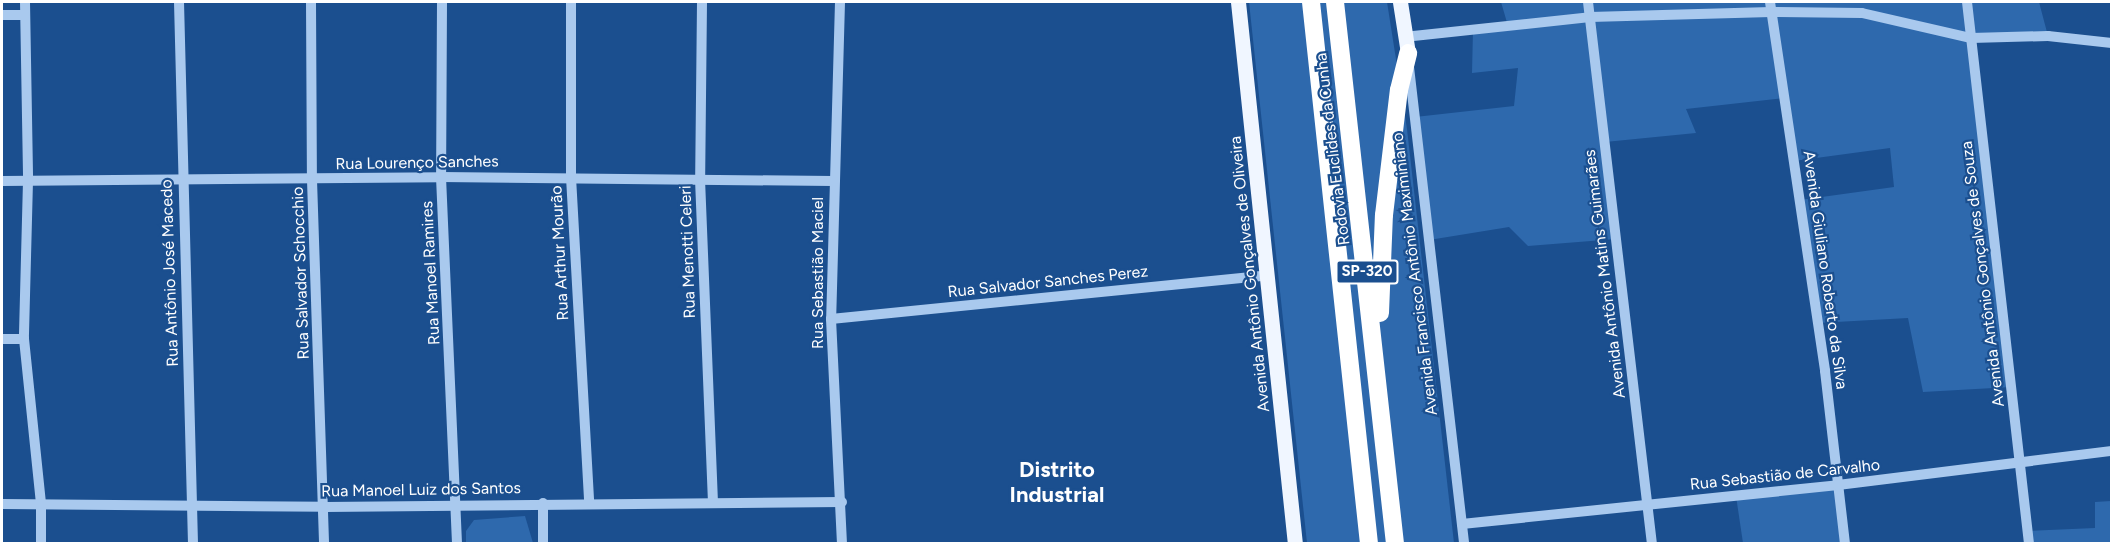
<!DOCTYPE html>
<meta charset="utf-8">
<style>
body{margin:0}
#map{position:relative;width:2113px;height:545px;overflow:hidden;background:#1b4f8f;font-family:Figtree,sans-serif}
div>[style]{position:absolute}
.green>*{inset:0;background:#2e69ad}
.minor>*{height:10px;margin:-5px;padding:0 5px;transform-origin:5px;border-radius:5px;background:#a9c9ee}
.major>*{height:15px;margin:-7.5px;padding:0 7.5px;transform-origin:7.5px;border-radius:7.5px;background:#f0f6ff}
.highway>*{height:18px;margin:-9px;padding:0 9px;transform-origin:9px;border-radius:9px;background:#fff}
span{translate:-50% -50%;white-space:nowrap;text-align:center;line-height:1.15;-webkit-text-stroke:4.5px #1b4f8f;paint-order:stroke}
.shield-label span{padding:2px 4px;background:#1b4f8f;border:2px solid;border-radius:4px;-webkit-text-stroke-width:0}
.shield-label{font-size:15px;color:#fff;font-weight:700}
.street-label{font-size:16px;color:#fff}
.district-label{font-size:22px;color:#fff;font-weight:700}
.frame{position:absolute;inset:0;border:3px solid #fff;pointer-events:none}
</style>
<div id="map">
<div class="green">
<i style="clip-path:polygon(1249px 2px,1387px 2px,1407px 129px,1454px 543px,1307px 543px)"></i>
<i style="clip-path:polygon(1501px 2px,2039px 2px,2048px 36px,1972px 38px,2011px 387px,1923px 392px,1908px 318px,1818px 323px,1800px 200px,1894px 187px,1890px 148px,1794px 161px,1784px 98px,1686px 109px,1696px 133px,1605px 142px,1616px 239px,1528px 246px,1509px 227px,1429px 240px,1415px 117px,1514px 106px,1518px 68px,1472px 73px,1473px 30px,1508px 26px)"></i>
<i style="clip-path:polygon(1838px 485px,1845px 543px,1743px 543px,1736px 496px)"></i>
<i style="clip-path:polygon(2111px 501px,2111px 543px,2029px 543px,2028px 531px,2095px 528px,2095px 502px)"></i>
<i style="clip-path:polygon(525px 516px,533px 543px,466px 543px,466px 531px,474px 520px)"></i>
</div>
<div class="minor">
<i style="left:25px;top:2px;width:179px;rotate:89deg"></i>
<i style="left:28px;top:181px;width:158px;rotate:91.5deg"></i>
<i style="left:24px;top:339px;width:166px;rotate:84.1deg"></i>
<i style="left:41px;top:504px;width:40px;rotate:90deg"></i>
<i style="left:179px;top:2px;width:542px;rotate:88.52deg"></i>
<i style="left:311px;top:2px;width:178px;rotate:89.7deg"></i>
<i style="left:312px;top:180px;width:364px;rotate:88.1deg"></i>
<i style="left:442px;top:2px;width:175px;rotate:90.3deg"></i>
<i style="left:441px;top:177px;width:367px;rotate:87.5deg"></i>
<i style="left:571px;top:2px;width:175px;rotate:90deg"></i>
<i style="left:571px;top:177px;width:326px;rotate:86.8deg"></i>
<i style="left:702px;top:2px;width:177px;rotate:90.6deg"></i>
<i style="left:700px;top:179px;width:322px;rotate:87.7deg"></i>
<i style="left:840px;top:2px;width:317px;rotate:91.6deg"></i>
<i style="left:831px;top:319px;width:225px;rotate:87.2deg"></i>
<i style="left:1588px;top:2px;width:546px;rotate:83.27deg"></i>
<i style="left:1770px;top:2px;width:373px;rotate:81.5deg"></i>
<i style="left:1825px;top:371px;width:174px;rotate:83.4deg"></i>
<i style="left:1967px;top:2px;width:546px;rotate:83.47deg"></i>
<i style="left:2px;top:15px;width:23px"></i>
<i style="left:1404px;top:37px;width:187px;rotate:-6.1deg"></i>
<i style="left:1590px;top:17px;width:181px;rotate:-1.6deg"></i>
<i style="left:1771px;top:12px;width:91px;rotate:0.6deg"></i>
<i style="left:1862px;top:13px;width:112px;rotate:12.9deg"></i>
<i style="left:1971px;top:38px;width:77px;rotate:-1.5deg"></i>
<i style="left:2048px;top:36px;width:64px;rotate:6.2deg"></i>
<i style="left:1409px;top:67px;width:480px;rotate:83.4deg"></i>
<i style="left:2px;top:181px;width:439px;rotate:-0.5deg"></i>
<i style="left:441px;top:177px;width:392px;rotate:0.6deg"></i>
<i style="left:831px;top:319px;width:440px;rotate:-5.7deg"></i>
<i style="left:2px;top:339px;width:22px"></i>
<i style="left:2px;top:504px;width:323px;rotate:0.5deg"></i>
<i style="left:325px;top:507px;width:517px;rotate:-0.55deg"></i>
<i style="left:1462px;top:524px;width:378px;rotate:-5.9deg"></i>
<i style="left:1838px;top:485px;width:276px;rotate:-7.1deg"></i>
<i style="left:543px;top:544px;width:41px;rotate:-90deg"></i>
</div>
<div class="major">
<i style="left:1238px;top:2px;width:545px;rotate:84deg"></i>
<i style="left:1400px;top:2px;width:52px;rotate:81.1deg"></i>
</div>
<div class="highway">
<i style="left:1311px;top:2px;width:545px;rotate:83.89deg"></i>
<i style="left:1335px;top:2px;width:545px;rotate:83.68deg"></i>
<i style="left:1380px;top:313px;width:98px;rotate:-87.7deg"></i>
<i style="left:1384px;top:215px;width:126px;rotate:-83.2deg"></i>
<i style="left:1399px;top:90px;width:38px;rotate:-76deg"></i>
</div>
<div class="shield-label">
<span style="left:1367px;top:272px">SP-320</span>
</div>
<div class="street-label">
<span style="left:1333px;top:149px;rotate:-97deg">Rodovia Euclides da Cunha</span>
<span style="left:417px;top:163px;rotate:-1deg">Rua Lourenço Sanches</span>
<span style="left:688px;top:252px;rotate:-92deg">Rua Menotti Celeri</span>
<span style="left:560px;top:253px;rotate:-93deg">Rua Arthur Mourão</span>
<span style="left:1825px;top:270px;rotate:82deg">Avenida Giuliano Roberto da Silva</span>
<span style="left:170px;top:273px;rotate:-92deg">Rua Antônio José Macedo</span>
<span style="left:301px;top:273px;rotate:-92deg">Rua Salvador Schocchio</span>
<span style="left:431px;top:273px;rotate:-93deg">Rua Manoel Ramires</span>
<span style="left:818px;top:273px;rotate:-90deg">Rua Sebastião Maciel</span>
<span style="left:1250px;top:274px;rotate:-96deg">Avenida Antônio Gonçalves de Oliveira</span>
<span style="left:1415px;top:274px;rotate:-97deg">Avenida Francisco Antônio Maximiniano</span>
<span style="left:1605px;top:274px;rotate:-97deg">Avenida Antônio Matins Guimarães</span>
<span style="left:1983px;top:274px;rotate:-97deg">Avenida Antônio Gonçalves de Souza</span>
<span style="left:1048px;top:282px;rotate:-6deg">Rua Salvador Sanches Perez</span>
<span style="left:1785px;top:475px;rotate:-6deg">Rua Sebastião de Carvalho</span>
<span style="left:421px;top:490px;rotate:-1deg">Rua Manoel Luiz dos Santos</span>
</div>
<div class="district-label">
<span style="left:1057px;top:482px">Distrito<br>Industrial</span>
</div>
<div class="frame"></div>
</div>
